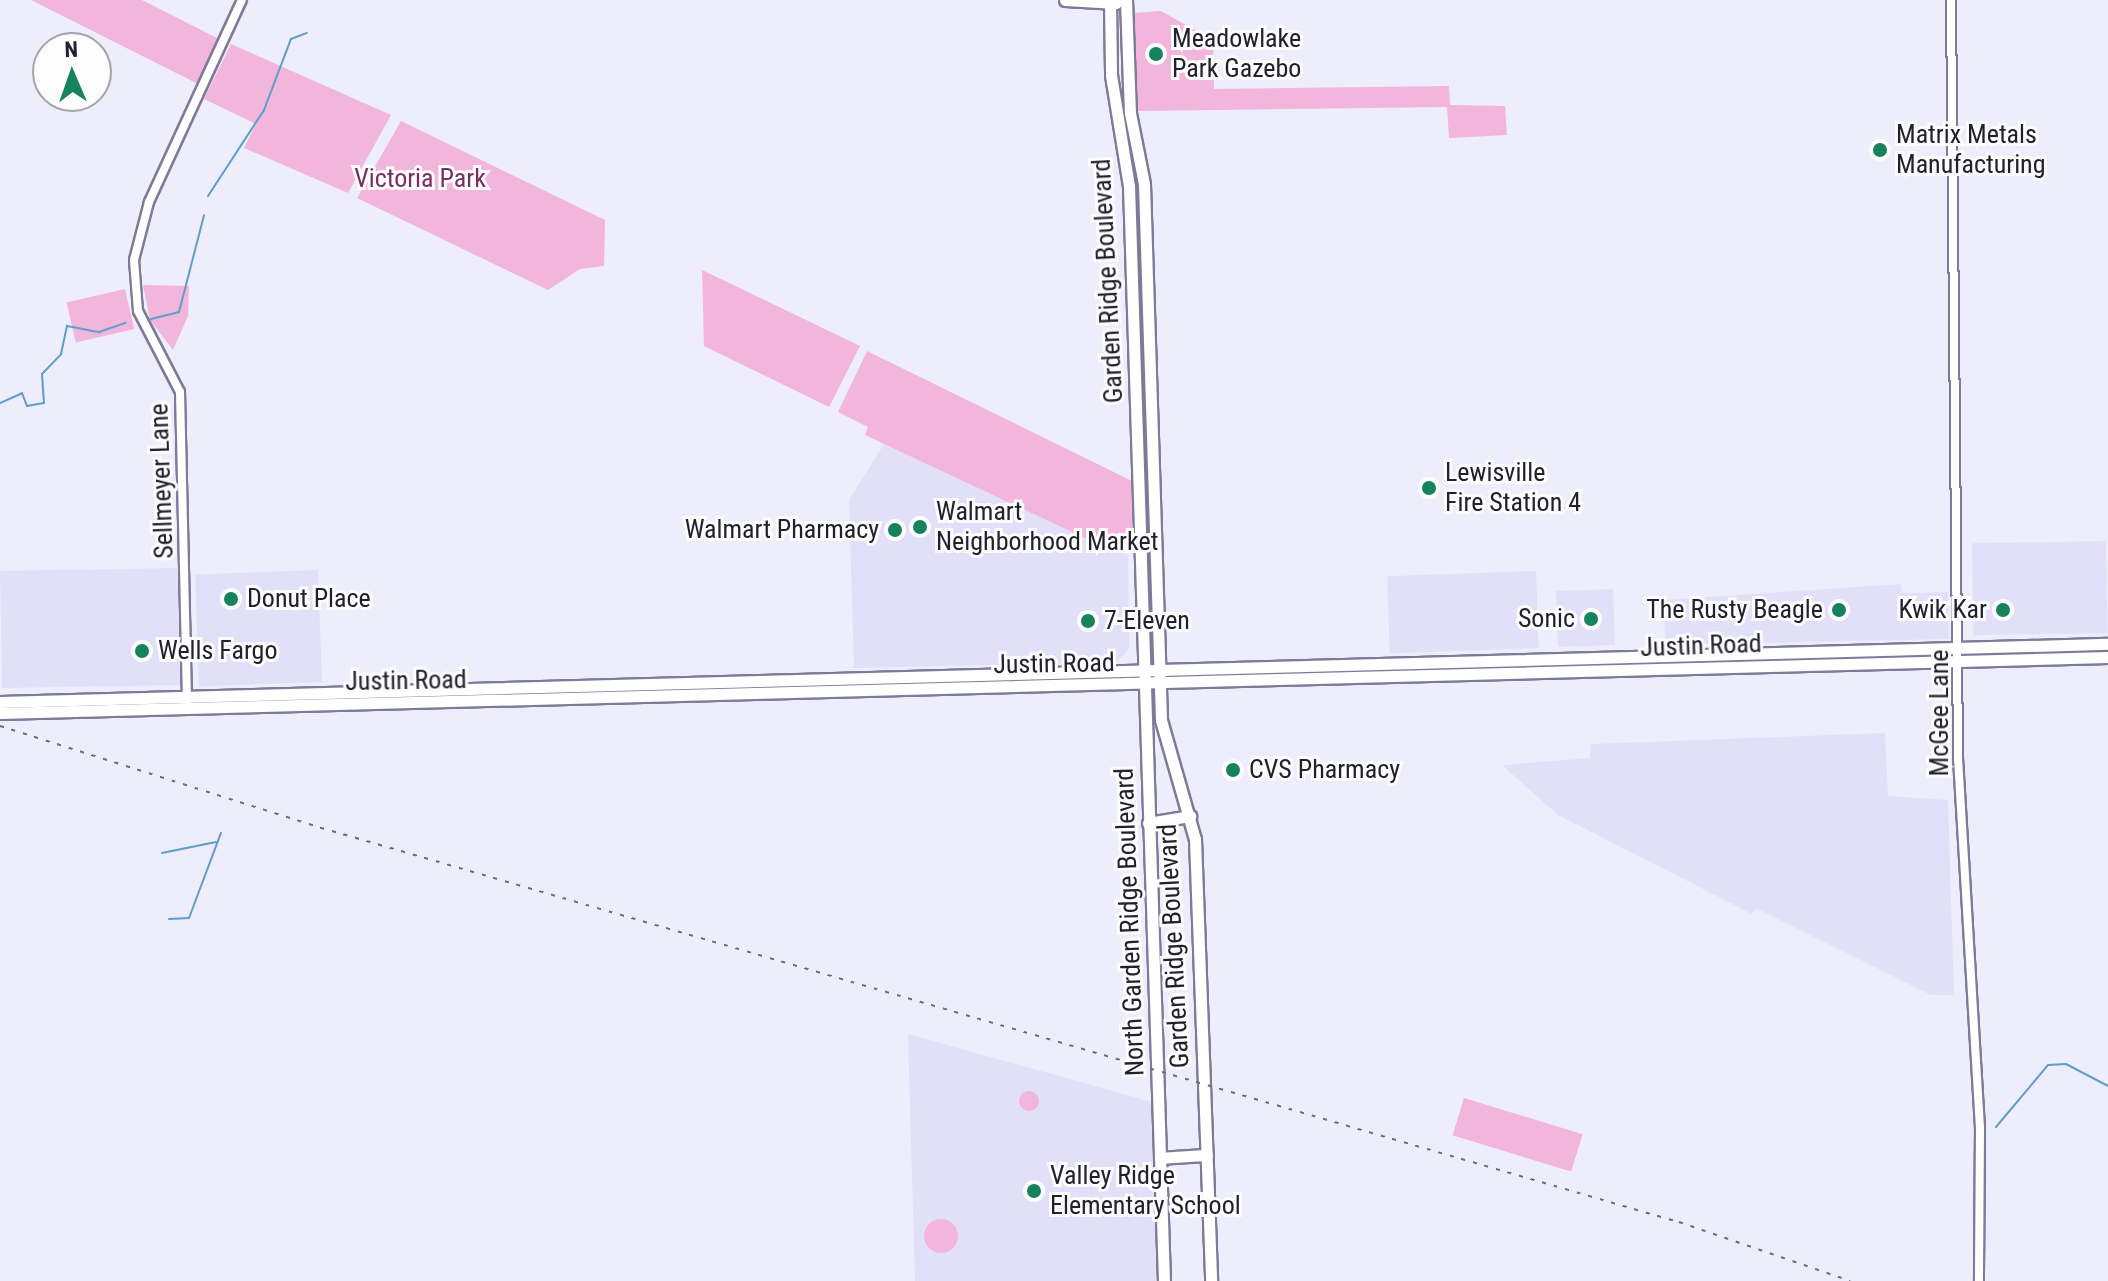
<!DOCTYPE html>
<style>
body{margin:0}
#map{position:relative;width:2108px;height:1281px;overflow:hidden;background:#eeedfb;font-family:"Roboto Condensed",sans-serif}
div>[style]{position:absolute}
.built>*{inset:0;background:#e2e0f9;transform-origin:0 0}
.green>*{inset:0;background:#f2b5dc;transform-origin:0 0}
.round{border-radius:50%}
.stream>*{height:2px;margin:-1px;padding:0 1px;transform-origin:1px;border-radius:1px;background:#5e9eca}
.roads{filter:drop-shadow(2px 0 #7e7b99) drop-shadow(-2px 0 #7e7b99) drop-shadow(0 2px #7e7b99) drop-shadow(0 -2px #7e7b99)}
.minor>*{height:8px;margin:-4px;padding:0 4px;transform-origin:4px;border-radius:4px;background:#fff}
.major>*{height:11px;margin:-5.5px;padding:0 5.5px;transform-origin:5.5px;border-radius:5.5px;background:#fff}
.rail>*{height:2px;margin-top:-1px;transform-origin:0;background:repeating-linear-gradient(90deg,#6a6975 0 4px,transparent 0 12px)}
.dots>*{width:22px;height:22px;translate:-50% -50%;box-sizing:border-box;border:4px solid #fcfcfc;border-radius:50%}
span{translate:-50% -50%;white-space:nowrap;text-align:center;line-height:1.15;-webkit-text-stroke:6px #fcfcfc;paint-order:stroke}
.poi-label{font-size:26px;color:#21202c}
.left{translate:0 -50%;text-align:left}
.right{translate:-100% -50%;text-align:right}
.park-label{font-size:26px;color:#782e62}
.street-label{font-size:26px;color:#21202c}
.north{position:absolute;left:32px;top:32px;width:80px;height:80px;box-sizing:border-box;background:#fcfcfc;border:2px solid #a4a4a9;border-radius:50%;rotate:358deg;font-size:22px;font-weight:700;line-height:32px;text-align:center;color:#21202c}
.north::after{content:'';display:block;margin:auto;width:28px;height:36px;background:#16825e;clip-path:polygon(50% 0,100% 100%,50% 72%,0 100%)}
</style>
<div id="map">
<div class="built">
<i style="clip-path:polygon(884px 444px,1128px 555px,1129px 649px,1117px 662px,854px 668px,849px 500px)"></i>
<i style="left:2106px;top:541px;width:92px;height:134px;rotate:89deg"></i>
<i style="left:178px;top:568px;width:117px;height:178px;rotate:89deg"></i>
<i style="left:318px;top:570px;width:112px;height:123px;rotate:88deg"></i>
<i style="left:1536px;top:571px;width:77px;height:149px;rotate:88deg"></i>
<i style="clip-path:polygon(1901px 584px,1902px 593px,1948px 592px,1949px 639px,1665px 645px,1664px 600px)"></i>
<i style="left:1613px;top:589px;width:56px;height:57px;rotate:88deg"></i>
<i style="clip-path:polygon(1885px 733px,1888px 796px,1948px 800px,1954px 995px,1931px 995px,1756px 908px,1752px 914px,1558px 815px,1502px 765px,1590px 758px,1591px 744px)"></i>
<i style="clip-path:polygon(908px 1034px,1152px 1102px,1160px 1281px,915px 1281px)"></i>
</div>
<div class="green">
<i style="clip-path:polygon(31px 0,142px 0,219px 39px,198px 84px)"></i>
<i style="clip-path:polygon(1161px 11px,1213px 40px,1214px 89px,1449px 86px,1450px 105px,1505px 106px,1507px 135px,1449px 138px,1447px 107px,1138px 111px,1134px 13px)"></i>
<i style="clip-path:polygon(231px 44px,391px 115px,348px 193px,244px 148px,256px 124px,204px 99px)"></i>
<i style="clip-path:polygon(401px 121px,605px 220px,604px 266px,580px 269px,548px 290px,357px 198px)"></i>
<i style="clip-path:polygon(702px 270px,860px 346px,829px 407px,704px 346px)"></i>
<i style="clip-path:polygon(143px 285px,189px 286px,188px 316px,173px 350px,150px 320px)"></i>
<i style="left:125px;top:289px;width:41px;height:60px;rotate:77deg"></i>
<i style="clip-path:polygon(867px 351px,1132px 481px,1132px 551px,1117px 553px,865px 435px,868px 427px,838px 412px)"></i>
<i class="round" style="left:1019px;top:1091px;width:20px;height:20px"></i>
<i style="left:1464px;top:1098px;width:124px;height:39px;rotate:17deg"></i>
<i class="round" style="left:924px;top:1219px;width:34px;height:34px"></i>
</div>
<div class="stream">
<i style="left:208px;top:196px;width:103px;rotate:-56.9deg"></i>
<i style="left:264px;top:110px;width:76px;rotate:-69.2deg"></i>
<i style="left:291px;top:39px;width:17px;rotate:-21deg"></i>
<i style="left:151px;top:319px;width:29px;rotate:-14deg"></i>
<i style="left:179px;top:312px;width:100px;rotate:-75.5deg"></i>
<i style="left:0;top:403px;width:24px;rotate:-24deg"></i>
<i style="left:22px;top:393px;width:14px;rotate:69deg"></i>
<i style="left:27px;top:406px;width:17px;rotate:-10deg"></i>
<i style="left:44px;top:403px;width:29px;rotate:-94deg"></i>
<i style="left:42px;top:374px;width:28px;rotate:-46deg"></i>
<i style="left:61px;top:354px;width:29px;rotate:-78deg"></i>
<i style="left:67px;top:326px;width:33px;rotate:11deg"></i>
<i style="left:99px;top:332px;width:28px;rotate:-19deg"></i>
<i style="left:162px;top:853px;width:55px;rotate:-11.5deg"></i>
<i style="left:169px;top:919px;width:20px;rotate:-3deg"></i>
<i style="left:189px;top:918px;width:91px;rotate:-69.4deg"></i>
<i style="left:1996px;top:1127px;width:81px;rotate:-50deg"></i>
<i style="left:2048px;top:1065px;width:18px;rotate:-3deg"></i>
<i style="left:2066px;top:1064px;width:47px;rotate:27.6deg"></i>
</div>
<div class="roads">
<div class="minor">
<i style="left:1951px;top:0;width:758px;rotate:89.47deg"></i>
<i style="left:1958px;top:758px;width:371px;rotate:86.6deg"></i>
<i style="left:1980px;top:1128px;width:153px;rotate:90.4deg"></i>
<i style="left:187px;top:700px;width:308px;rotate:-91.3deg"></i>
<i style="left:180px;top:392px;width:91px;rotate:-117.4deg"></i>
<i style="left:138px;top:311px;width:51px;rotate:-94.5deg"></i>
<i style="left:134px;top:260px;width:60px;rotate:-75.5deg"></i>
<i style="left:149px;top:202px;width:222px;rotate:-65.3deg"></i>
</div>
<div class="major">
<i style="left:1065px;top:0;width:51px;rotate:3.4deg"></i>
<i style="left:1110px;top:0;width:75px;rotate:89.2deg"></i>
<i style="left:1111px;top:75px;width:112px;rotate:80.8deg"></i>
<i style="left:1129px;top:186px;width:1096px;rotate:88.17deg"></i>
<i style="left:1126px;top:0;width:113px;rotate:88deg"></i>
<i style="left:1130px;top:113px;width:72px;rotate:78.8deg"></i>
<i style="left:1144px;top:184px;width:536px;rotate:88.18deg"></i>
<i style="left:1161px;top:720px;width:124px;rotate:74.1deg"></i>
<i style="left:1195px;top:839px;width:442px;rotate:87.9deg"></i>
<i style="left:0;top:702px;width:2109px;rotate:-1.58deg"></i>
<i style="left:0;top:713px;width:2109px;rotate:-1.52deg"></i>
<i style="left:1148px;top:823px;width:43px;rotate:-9.5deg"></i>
<i style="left:1160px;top:1158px;width:47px;rotate:-3.7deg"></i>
</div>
</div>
<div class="rail">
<i style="left:0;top:726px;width:348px;rotate:17.6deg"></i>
<i style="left:332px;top:831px;width:1403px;rotate:16.19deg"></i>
<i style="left:1679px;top:1222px;width:181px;rotate:19deg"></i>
</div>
<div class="dots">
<i style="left:1156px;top:54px;background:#16825e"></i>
<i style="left:1880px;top:150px;background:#16825e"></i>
<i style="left:1429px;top:488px;background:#16825e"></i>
<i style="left:920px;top:527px;background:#16825e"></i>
<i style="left:895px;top:530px;background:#16825e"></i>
<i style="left:231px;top:599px;background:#16825e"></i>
<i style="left:1839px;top:610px;background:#16825e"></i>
<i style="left:2003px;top:610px;background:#16825e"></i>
<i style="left:1591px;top:619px;background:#16825e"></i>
<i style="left:1088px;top:621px;background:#16825e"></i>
<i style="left:142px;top:651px;background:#16825e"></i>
<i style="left:1233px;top:770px;background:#16825e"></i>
<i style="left:1034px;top:1191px;background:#16825e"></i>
</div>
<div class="poi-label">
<span class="left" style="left:1172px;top:54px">Meadowlake<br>Park Gazebo</span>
<span class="left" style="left:1896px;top:150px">Matrix Metals<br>Manufacturing</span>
<span class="left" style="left:1445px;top:488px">Lewisville<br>Fire Station 4</span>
<span class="left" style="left:936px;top:527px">Walmart<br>Neighborhood Market</span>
<span class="right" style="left:879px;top:530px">Walmart Pharmacy</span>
<span class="left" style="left:247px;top:599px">Donut Place</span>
<span class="right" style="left:1823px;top:610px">The Rusty Beagle</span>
<span class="right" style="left:1987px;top:610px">Kwik Kar</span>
<span class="right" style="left:1575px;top:619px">Sonic</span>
<span class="left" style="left:1104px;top:621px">7-Eleven</span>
<span class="left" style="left:158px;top:651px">Wells Fargo</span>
<span class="left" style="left:1249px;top:770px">CVS Pharmacy</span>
<span class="left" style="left:1050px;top:1191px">Valley Ridge<br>Elementary School</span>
</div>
<div class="park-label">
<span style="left:420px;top:179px">Victoria Park</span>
</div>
<div class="street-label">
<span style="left:1108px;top:281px;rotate:-93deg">Garden Ridge Boulevard</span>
<span style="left:162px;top:481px;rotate:-92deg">Sellmeyer Lane</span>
<span style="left:1701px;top:646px;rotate:-2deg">Justin Road</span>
<span style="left:1054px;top:664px;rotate:-1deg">Justin Road</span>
<span style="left:406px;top:681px;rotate:-1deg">Justin Road</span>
<span style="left:1940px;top:713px;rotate:-90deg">McGee Lane</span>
<span style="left:1130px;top:922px;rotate:-92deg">North Garden Ridge Boulevard</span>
<span style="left:1174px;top:946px;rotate:-93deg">Garden Ridge Boulevard</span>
</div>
<div class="north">N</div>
</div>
